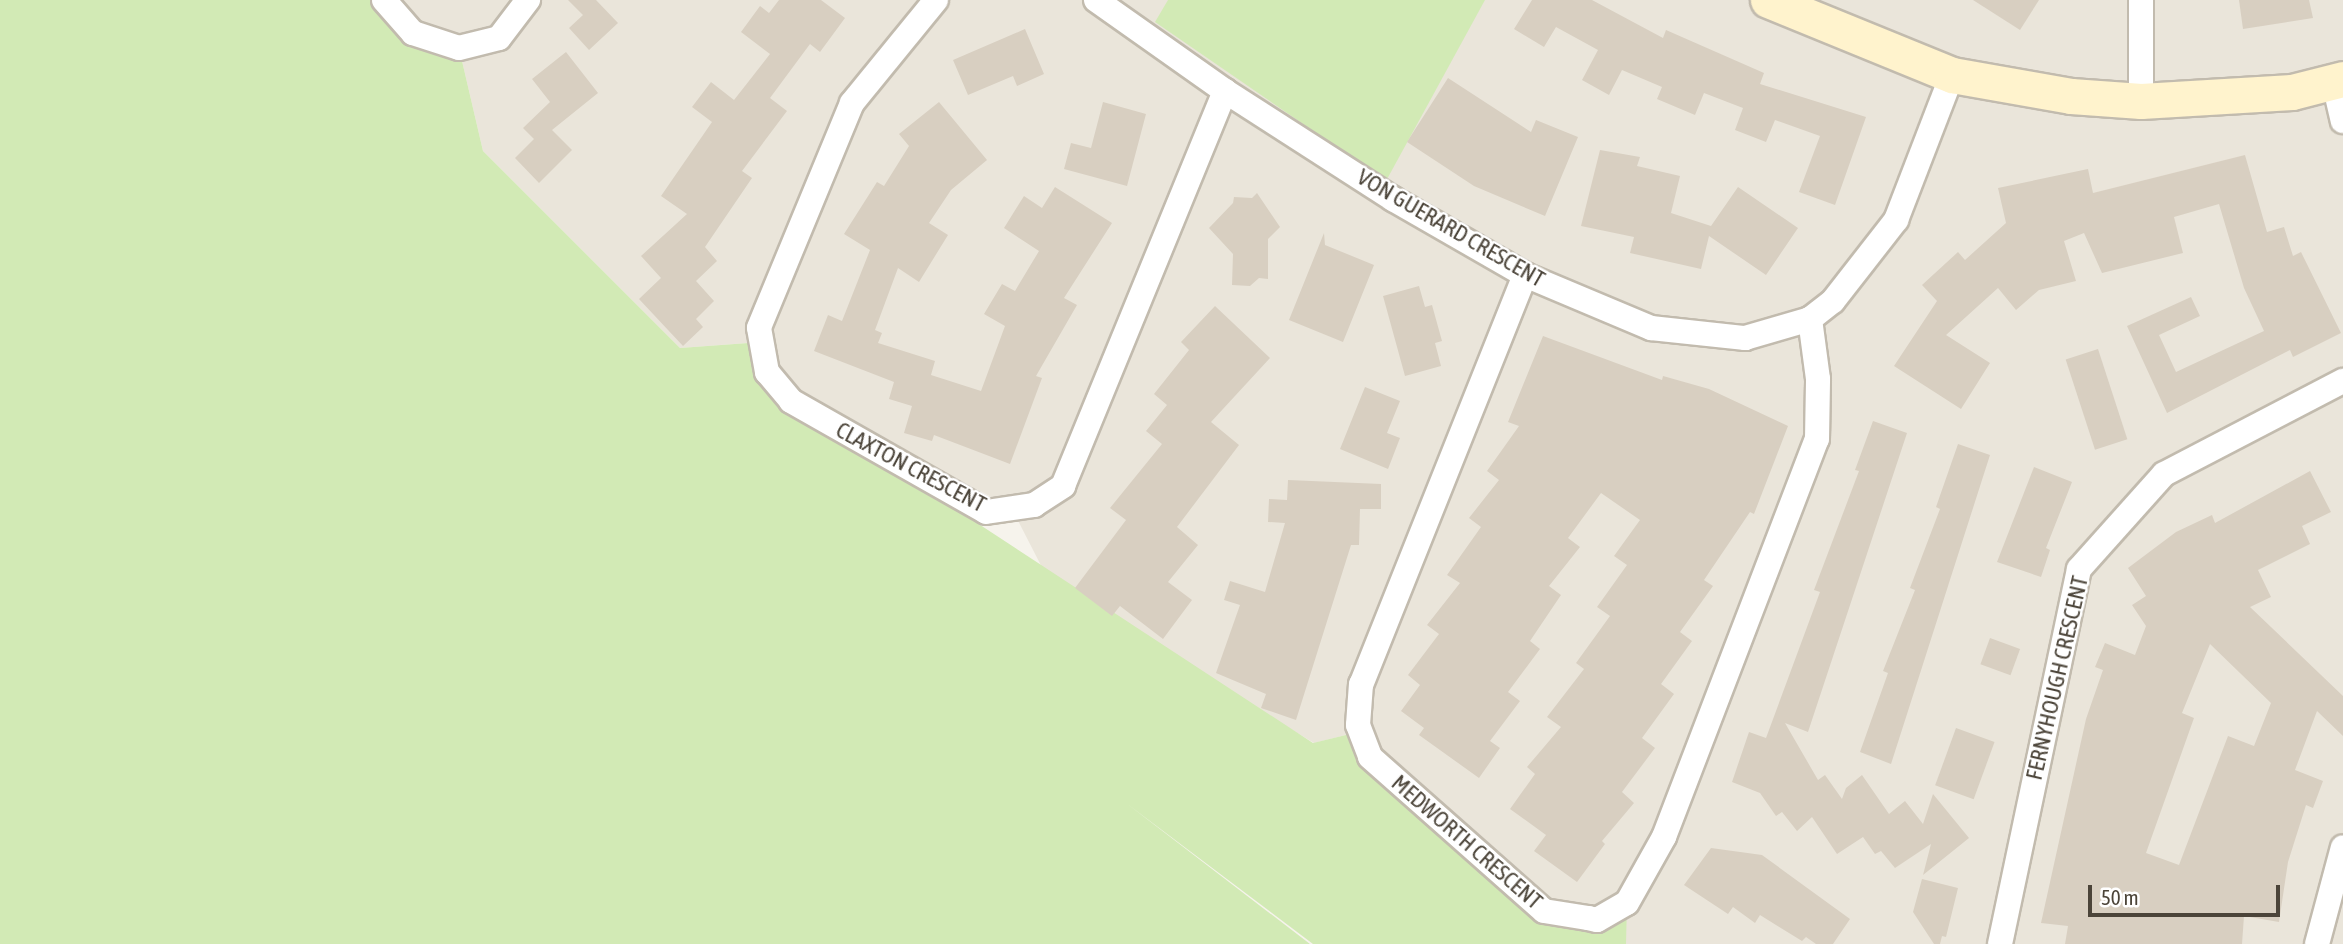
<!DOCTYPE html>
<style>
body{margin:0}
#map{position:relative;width:2343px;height:944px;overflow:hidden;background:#f6f3ec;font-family:"Asap Condensed",sans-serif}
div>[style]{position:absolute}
.residential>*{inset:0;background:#eae5da}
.green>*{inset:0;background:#d2eab5}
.building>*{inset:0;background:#d8cfc1;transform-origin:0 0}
.roads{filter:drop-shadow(2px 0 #c2bbae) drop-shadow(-2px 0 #c2bbae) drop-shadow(0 2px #c2bbae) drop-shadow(0 -2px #c2bbae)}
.street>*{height:24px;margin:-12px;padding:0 12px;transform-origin:12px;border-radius:12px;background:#fff}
.secondary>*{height:35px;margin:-17.5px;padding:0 17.5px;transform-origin:17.5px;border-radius:17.5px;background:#fff3cd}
span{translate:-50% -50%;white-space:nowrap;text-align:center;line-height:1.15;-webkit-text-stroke:5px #fff;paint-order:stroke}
.street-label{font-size:23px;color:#4b4439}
.scale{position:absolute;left:2088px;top:885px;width:192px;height:32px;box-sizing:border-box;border:4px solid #4b4439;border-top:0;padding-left:9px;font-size:21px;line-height:24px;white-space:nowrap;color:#4b4439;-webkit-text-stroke:5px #fff;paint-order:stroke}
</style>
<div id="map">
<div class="residential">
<i style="clip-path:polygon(384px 0,2343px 0,2343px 944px,1626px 944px,1626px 903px,1588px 918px,1544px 911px,1350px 734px,1314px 743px,1051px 585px,1012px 509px,986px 512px,791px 401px,761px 342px,680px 348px,483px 151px,459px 48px)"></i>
</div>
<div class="green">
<i style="clip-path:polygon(0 0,384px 0,459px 48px,483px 151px,680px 348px,762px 342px,791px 401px,1313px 743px,1350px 734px,1544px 911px,1588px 918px,1627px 903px,1626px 944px,1313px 944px,1126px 803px,1310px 944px,0 944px)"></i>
<i style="clip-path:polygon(1168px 0,1485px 0,1386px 181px,1155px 22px)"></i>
</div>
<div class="building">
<i style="clip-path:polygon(568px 0,596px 0,618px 23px,589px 50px,569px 28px,583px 15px)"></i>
<i style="clip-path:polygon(779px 0,821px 0,845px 18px,820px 52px,810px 44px,770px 98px,787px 111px,742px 171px,752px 178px,705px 247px,717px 261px,696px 281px,714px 301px,696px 319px,703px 327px,683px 346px,639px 299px,661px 278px,641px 256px,687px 214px,661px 196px,712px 122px,692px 107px,711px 82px,734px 100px,770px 54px,741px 32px,760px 6px,769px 13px)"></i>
<i style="clip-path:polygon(1532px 0,1592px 0,1663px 38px,1666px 30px,1764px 73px,1760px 84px,1866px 117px,1835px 205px,1799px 192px,1820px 136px,1775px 120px,1766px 142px,1735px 130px,1743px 108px,1704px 93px,1695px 115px,1657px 99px,1662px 87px,1622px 70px,1609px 95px,1582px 80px,1598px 50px,1556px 27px,1544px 47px,1514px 29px)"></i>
<i style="clip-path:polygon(1973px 0,2039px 0,2020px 30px)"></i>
<i style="clip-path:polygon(2239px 0,2309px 0,2313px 18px,2243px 29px)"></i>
<i style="clip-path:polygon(1025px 29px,1044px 74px,1017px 86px,1013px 76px,968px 95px,953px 60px)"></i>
<i style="clip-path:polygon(566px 52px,598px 93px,552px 130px,572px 150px,539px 183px,515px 158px,534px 139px,523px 128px,550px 102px,532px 79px)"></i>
<i style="clip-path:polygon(1448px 78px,1531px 132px,1536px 120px,1578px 137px,1545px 216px,1474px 186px,1407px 142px)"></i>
<i style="clip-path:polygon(939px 102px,987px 160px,951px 190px,929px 223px,948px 235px,919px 282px,898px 268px,875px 330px,882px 333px,878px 343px,935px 361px,931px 375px,981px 391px,1005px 326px,984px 314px,1002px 284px,1015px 291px,1039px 251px,1004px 228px,1024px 196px,1042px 208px,1055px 187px,1112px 223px,1064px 298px,1077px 305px,1036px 376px,1042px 378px,1010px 464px,934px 435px,932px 441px,904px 433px,912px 406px,889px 399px,894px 382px,814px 351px,828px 315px,842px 321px,870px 250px,844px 234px,877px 182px,884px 186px,909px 146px,899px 134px)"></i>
<i style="clip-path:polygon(1103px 102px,1146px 114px,1127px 186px,1064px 169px,1071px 143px,1091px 148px)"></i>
<i style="clip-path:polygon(1600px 150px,1640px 157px,1637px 166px,1680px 176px,1671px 213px,1711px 226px,1738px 187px,1798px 228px,1766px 275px,1709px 236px,1701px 269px,1630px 253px,1634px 237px,1581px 226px)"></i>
<i style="clip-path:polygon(2245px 155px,2267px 232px,2284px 227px,2293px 256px,2301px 252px,2341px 333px,2293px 357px,2290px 350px,2167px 413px,2127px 326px,2191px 297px,2200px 316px,2159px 335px,2176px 372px,2264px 331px,2244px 288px,2219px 204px,2174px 217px,2183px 253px,2102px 273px,2084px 233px,2064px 241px,2076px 281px,2039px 290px,2016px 310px,1998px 288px,1946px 335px,1990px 363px,1961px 409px,1894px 366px,1937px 301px,1922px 285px,1958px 252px,1965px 260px,2006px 223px,1998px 188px,2088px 169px,2093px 193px)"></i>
<i style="clip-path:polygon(1257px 193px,1280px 227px,1268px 239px,1268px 279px,1259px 278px,1250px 286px,1232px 285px,1233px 254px,1209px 228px,1233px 203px,1234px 197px,1252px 198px)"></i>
<i style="clip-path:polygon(1324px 233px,1325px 245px,1374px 265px,1343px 342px,1289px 320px)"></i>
<i style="clip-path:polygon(1419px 286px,1425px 307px,1432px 305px,1442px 341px,1435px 343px,1441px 366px,1405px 376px,1383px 296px)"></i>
<i style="clip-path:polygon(1215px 306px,1270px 358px,1211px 422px,1239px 445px,1177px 527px,1198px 545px,1168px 582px,1192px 600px,1163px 639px,1120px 606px,1112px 616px,1075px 588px,1126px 520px,1110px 508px,1162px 444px,1146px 431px,1167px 405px,1154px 394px,1189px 350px,1181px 342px)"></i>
<i style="clip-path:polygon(1543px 336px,1662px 380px,1663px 376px,1709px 389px,1788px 426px,1754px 514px,1750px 512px,1704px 580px,1713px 586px,1680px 632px,1692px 641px,1661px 684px,1674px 694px,1642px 738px,1655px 748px,1622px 792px,1634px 803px,1602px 841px,1605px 844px,1577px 882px,1534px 851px,1546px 835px,1510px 809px,1535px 774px,1527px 767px,1561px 727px,1547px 717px,1584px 669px,1576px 663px,1610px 616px,1597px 607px,1627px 565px,1614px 556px,1640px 520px,1601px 493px,1568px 538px,1580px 547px,1549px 586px,1561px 595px,1530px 641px,1540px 649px,1508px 692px,1520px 701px,1490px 741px,1500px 748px,1479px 778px,1419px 735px,1424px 728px,1401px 711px,1420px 685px,1408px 675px,1439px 634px,1427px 625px,1460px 583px,1447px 575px,1481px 527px,1469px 518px,1499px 480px,1487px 471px,1519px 426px,1508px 422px)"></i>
<i style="left:2098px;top:349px;width:95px;height:34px;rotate:72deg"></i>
<i style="clip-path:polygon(1365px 387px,1400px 401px,1387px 433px,1400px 438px,1388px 469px,1340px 449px)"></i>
<i style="clip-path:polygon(1873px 421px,1907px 433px,1808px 732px,1785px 723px,1818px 780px,1825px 775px,1842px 799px,1846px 788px,1862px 775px,1889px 814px,1905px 801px,1923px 824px,1933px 794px,1969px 838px,1923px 875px,1931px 844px,1895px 868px,1881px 851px,1875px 854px,1863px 837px,1837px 854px,1812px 817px,1797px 831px,1782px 812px,1776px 816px,1760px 793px,1732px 782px,1749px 732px,1766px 738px,1820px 592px,1814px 590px,1859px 471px,1855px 470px)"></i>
<i style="clip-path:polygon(1958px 444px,1990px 455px,1891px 764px,1860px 752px,1888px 673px,1883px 671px,1915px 590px,1910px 588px,1940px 509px,1936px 507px)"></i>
<i style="clip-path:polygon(2034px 467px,2072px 482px,2046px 548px,2050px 550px,2041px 577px,1997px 562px)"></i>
<i style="clip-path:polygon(evenodd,2310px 471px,2331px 512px,2302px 526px,2310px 544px,2258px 570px,2271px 597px,2250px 607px,2343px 696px,2343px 736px,2317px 711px,2295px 770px,2323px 781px,2313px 808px,2306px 805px,2288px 862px,2279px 922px,2244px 916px,2242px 944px,2065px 944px,2068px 926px,2041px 923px,2086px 719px,2103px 670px,2095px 667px,2105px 643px,2135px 655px,2146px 626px,2132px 605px,2146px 596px,2128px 568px,2176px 532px,2212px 515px,2215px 523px,2310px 471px,2210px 644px,2271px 703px,2254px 746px,2228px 736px,2179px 865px,2146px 853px,2194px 718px,2182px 713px,2210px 644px)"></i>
<i style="clip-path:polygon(1288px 480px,1381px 484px,1381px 509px,1360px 509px,1359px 545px,1351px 545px,1296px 720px,1261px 708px,1266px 694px,1216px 673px,1240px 605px,1224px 600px,1230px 581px,1265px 592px,1285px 523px,1268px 522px,1269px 499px,1287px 500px)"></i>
<i style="left:1990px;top:638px;width:32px;height:28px;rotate:20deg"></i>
<i style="left:1956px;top:728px;width:41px;height:61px;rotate:20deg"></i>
<i style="clip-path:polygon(1711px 848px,1762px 855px,1850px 919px,1833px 944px,1816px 944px,1806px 937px,1802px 941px,1760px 915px,1755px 923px,1733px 907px,1728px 914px,1684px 885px)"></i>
<i style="clip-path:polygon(1922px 879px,1958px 888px,1946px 937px,1942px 936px,1940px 944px,1934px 944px,1913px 912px)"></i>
</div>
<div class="roads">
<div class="street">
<i style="left:384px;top:0;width:44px;rotate:48.7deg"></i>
<i style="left:413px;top:33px;width:48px;rotate:18.1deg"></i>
<i style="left:459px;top:48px;width:41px;rotate:-14deg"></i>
<i style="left:499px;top:38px;width:48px;rotate:-52.7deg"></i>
<i style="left:936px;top:0;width:133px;rotate:129.2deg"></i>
<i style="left:852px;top:103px;width:243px;rotate:112.5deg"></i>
<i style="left:759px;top:328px;width:45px;rotate:79.7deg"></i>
<i style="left:767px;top:372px;width:38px;rotate:50deg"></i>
<i style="left:791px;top:401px;width:224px;rotate:29.6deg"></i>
<i style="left:986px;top:512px;width:49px;rotate:-8.3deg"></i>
<i style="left:1034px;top:505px;width:35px;rotate:-33deg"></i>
<i style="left:1063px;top:486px;width:427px;rotate:-67.7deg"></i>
<i style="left:1096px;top:0;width:158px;rotate:35.2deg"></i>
<i style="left:1225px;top:91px;width:200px;rotate:32.7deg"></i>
<i style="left:1393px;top:199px;width:152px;rotate:29.9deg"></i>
<i style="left:1525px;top:275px;width:137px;rotate:22.8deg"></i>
<i style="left:1651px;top:328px;width:95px;rotate:6.1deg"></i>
<i style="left:1745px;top:338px;width:68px;rotate:-16.3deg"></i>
<i style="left:1810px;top:319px;width:29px;rotate:-38deg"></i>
<i style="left:1833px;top:301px;width:103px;rotate:-52.1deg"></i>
<i style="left:1896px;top:220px;width:155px;rotate:-68.9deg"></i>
<i style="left:2141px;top:0;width:101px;rotate:90deg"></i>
<i style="left:2334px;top:83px;width:39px;rotate:77deg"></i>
<i style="left:1525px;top:275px;width:441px;rotate:111.8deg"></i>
<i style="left:1361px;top:684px;width:41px;rotate:94.2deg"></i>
<i style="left:1358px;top:725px;width:34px;rotate:69deg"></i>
<i style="left:1370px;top:757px;width:232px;rotate:41.5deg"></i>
<i style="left:1544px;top:911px;width:45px;rotate:9deg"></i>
<i style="left:1588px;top:918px;width:9px;rotate:13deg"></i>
<i style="left:1597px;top:920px;width:34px;rotate:-30deg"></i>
<i style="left:1627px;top:903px;width:76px;rotate:-60.7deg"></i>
<i style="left:1664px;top:837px;width:426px;rotate:-69deg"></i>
<i style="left:1817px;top:439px;width:60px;rotate:-89deg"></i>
<i style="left:1818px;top:379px;width:61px;rotate:-97.6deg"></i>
<i style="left:2000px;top:944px;width:383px;rotate:-78.1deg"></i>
<i style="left:2079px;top:569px;width:127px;rotate:-48.2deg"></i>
<i style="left:2164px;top:474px;width:202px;rotate:-27.5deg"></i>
<i style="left:2317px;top:944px;width:100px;rotate:-75deg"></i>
</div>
<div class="secondary">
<i style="left:1768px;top:0;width:199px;rotate:22.2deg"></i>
<i style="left:1952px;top:75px;width:121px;rotate:10deg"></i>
<i style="left:2071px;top:96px;width:70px;rotate:4.1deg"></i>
<i style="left:2141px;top:101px;width:151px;rotate:-3.4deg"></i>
<i style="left:2292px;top:92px;width:53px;rotate:-14.3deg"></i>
</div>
</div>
<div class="street-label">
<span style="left:1451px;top:228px;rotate:30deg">VON GUERARD CRESCENT</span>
<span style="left:911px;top:467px;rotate:28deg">CLAXTON CRESCENT</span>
<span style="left:2057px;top:678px;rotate:-77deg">FERNYHOUGH CRESCENT</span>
<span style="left:1467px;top:842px;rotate:41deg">MEDWORTH CRESCENT</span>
</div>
<div class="scale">50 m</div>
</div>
